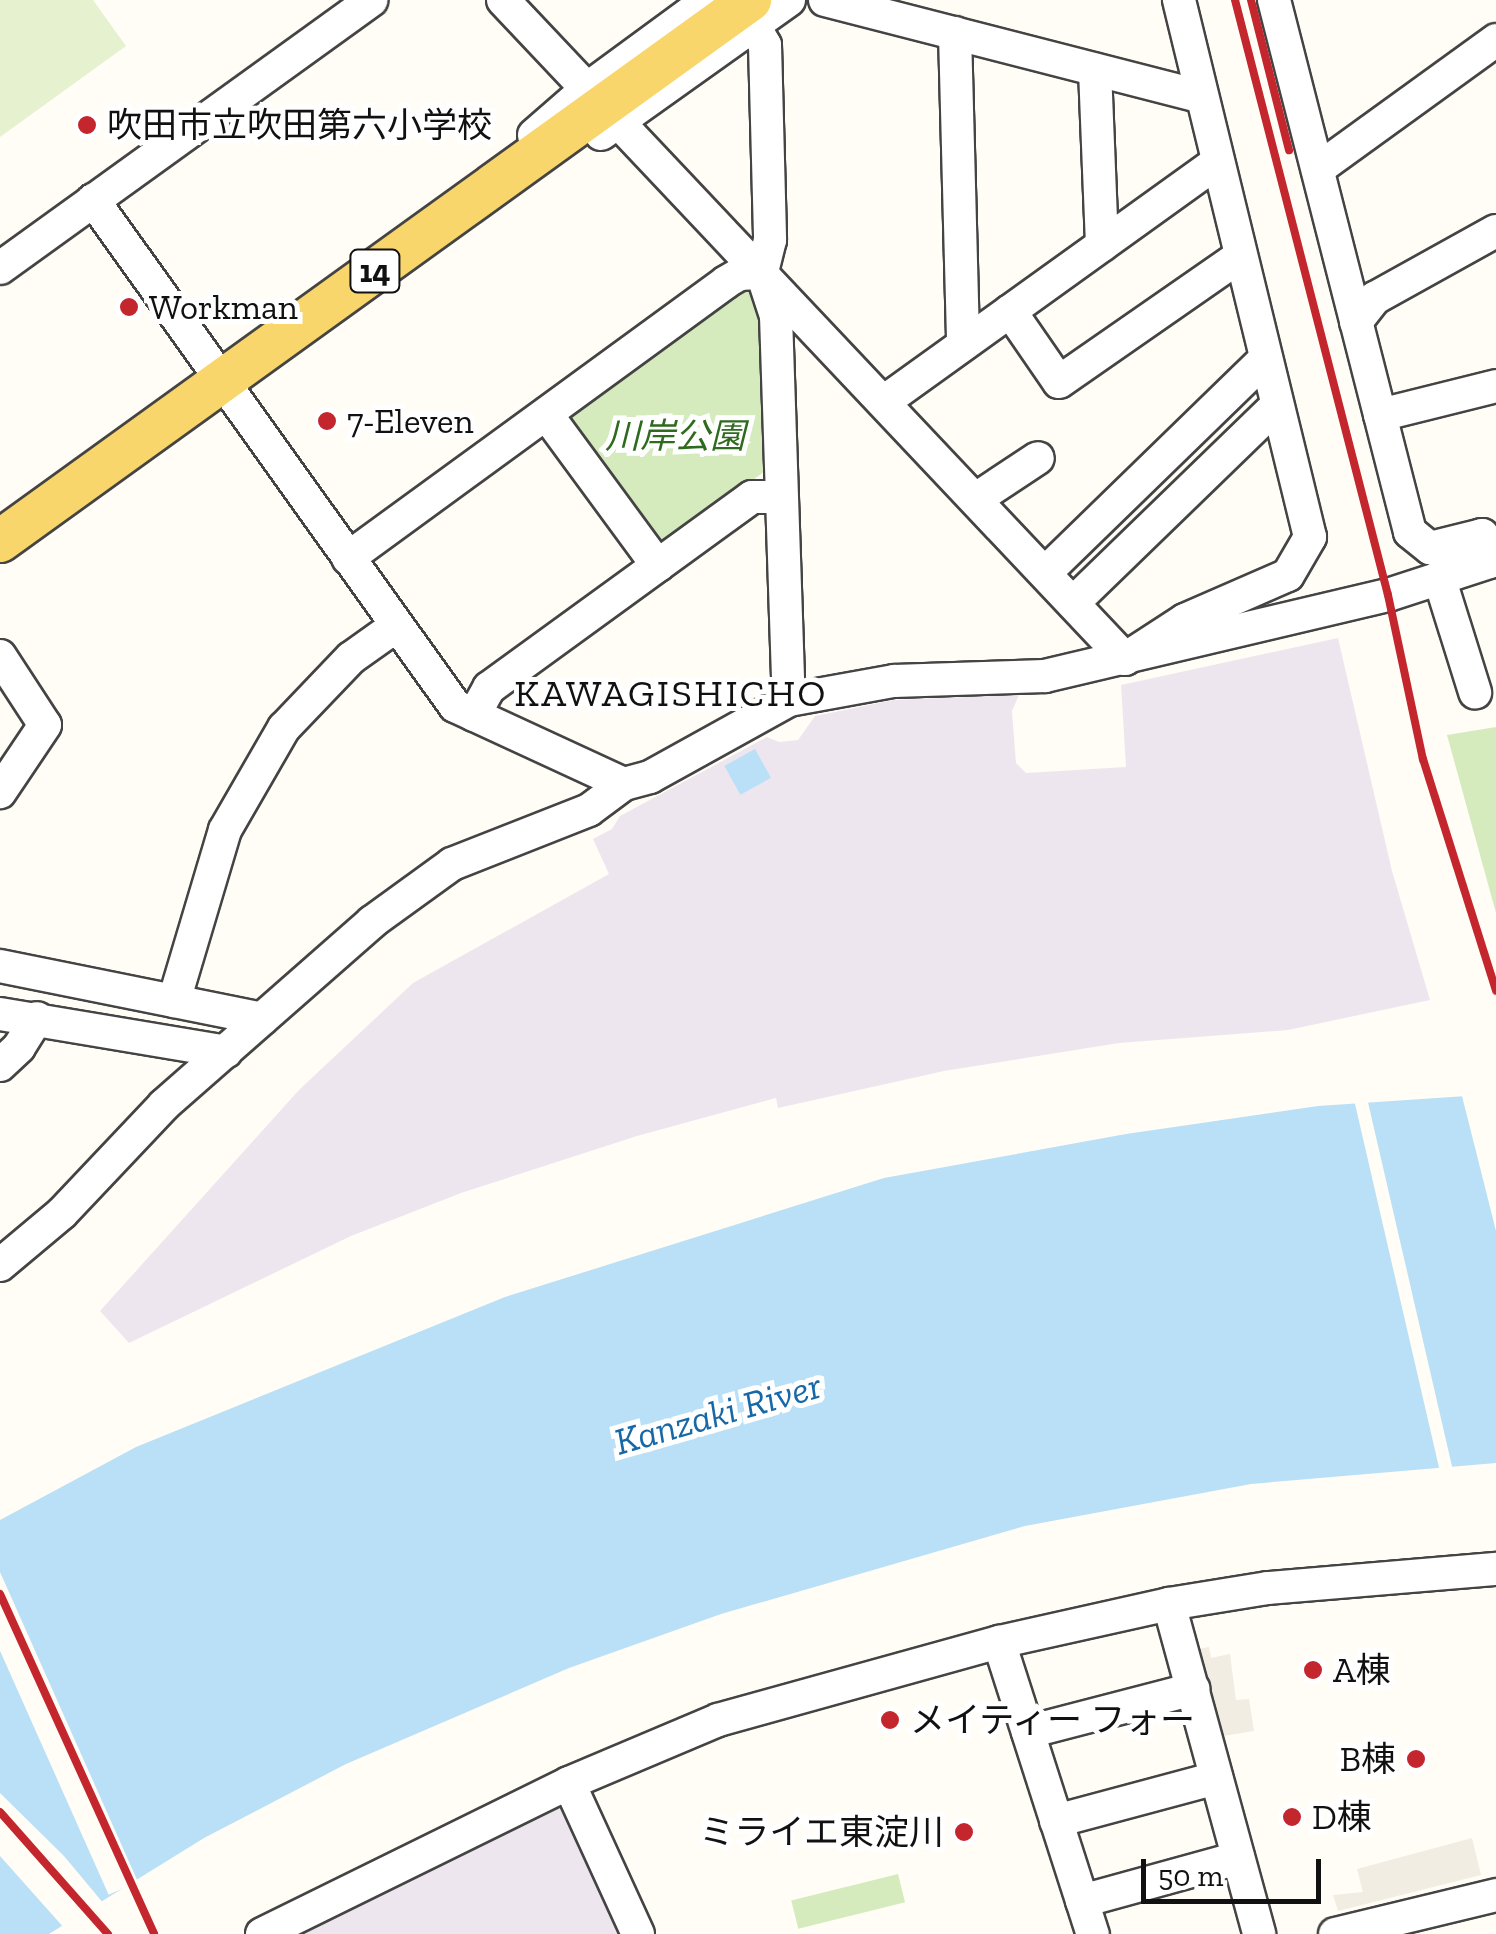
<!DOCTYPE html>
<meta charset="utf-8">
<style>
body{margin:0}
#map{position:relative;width:1496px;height:1934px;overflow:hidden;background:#fffdf5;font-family:"Zilla Slab","Noto Sans JP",serif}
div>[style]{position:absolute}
.industrial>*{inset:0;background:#eee6ef}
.green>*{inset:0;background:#d5ebbd;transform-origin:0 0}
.pitch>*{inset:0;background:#e6f2cf}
.plaza>*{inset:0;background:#f1ede2}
.water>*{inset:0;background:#b9e0f7;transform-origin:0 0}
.pier>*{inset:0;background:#fffdf5;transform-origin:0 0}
.roads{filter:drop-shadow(2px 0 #444) drop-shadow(-2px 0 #444) drop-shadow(0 2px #444) drop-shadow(0 -2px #444)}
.minor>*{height:32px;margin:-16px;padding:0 16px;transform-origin:16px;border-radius:16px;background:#fff}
.major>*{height:42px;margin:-21px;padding:0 21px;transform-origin:21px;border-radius:21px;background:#f9d66b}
.rail>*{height:8px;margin:-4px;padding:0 4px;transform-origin:4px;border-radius:4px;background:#c4262e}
.dots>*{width:28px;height:28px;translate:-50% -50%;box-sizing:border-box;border:5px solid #fff;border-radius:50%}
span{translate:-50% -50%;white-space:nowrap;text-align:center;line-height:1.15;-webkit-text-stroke:10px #fff;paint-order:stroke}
.shield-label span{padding:2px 8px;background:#fff;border:2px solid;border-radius:8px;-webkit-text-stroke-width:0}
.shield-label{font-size:32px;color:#111;font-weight:700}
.poi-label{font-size:35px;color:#111}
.left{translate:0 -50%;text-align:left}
.right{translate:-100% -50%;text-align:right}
.park-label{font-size:35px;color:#2f6b1f;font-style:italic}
.neighbourhood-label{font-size:38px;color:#111;letter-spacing:2.5px}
.water-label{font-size:38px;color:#1768a6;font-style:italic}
.scale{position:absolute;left:1141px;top:1859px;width:180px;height:45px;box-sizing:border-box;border:5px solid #111;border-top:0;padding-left:12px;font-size:30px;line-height:35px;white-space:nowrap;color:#111;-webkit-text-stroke:8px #fff;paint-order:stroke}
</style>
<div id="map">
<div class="industrial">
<i style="clip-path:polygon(1338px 638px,1392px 871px,1430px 1000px,1288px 1030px,1119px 1043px,944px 1071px,778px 1108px,776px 1098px,637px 1136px,461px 1193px,351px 1236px,129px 1343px,100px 1311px,299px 1090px,413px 983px,609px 874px,593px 839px,612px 829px,620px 816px,767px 737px,779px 742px,798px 740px,815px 716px,894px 700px,1019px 695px,1012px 711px,1016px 763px,1026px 773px,1126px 767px,1121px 685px)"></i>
<i style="clip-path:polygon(555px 1801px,570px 1807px,626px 1934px,283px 1934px)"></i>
</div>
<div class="green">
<i style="clip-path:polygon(739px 291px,752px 291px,762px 304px,765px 471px,665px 545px,651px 544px,567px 428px,569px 413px)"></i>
<i style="clip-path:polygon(1496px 727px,1496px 913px,1447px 735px)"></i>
<i style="left:898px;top:1874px;width:29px;height:110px;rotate:76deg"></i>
</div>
<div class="pitch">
<i style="clip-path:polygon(0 0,93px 0,126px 46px,0 137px)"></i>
</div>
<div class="plaza">
<i style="clip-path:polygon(1209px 1647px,1211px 1658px,1230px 1654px,1236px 1700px,1249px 1699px,1254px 1731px,1223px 1736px,1199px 1649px)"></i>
<i style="clip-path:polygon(1472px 1838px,1481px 1875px,1338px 1911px,1333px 1895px,1363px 1892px,1357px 1869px)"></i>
</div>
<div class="water">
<i style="left:755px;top:749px;width:33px;height:35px;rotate:61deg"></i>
<i style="clip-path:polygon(1496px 1094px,1496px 1463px,1251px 1484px,1025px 1526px,721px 1614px,569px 1668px,346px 1764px,204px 1838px,49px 1934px,0 1934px,0 1520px,136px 1447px,505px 1297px,884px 1178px,1126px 1134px,1318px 1106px)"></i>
</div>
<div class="pier">
<i style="clip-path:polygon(1495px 1089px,1496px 1093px,1496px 1231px,1461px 1092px)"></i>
<i style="left:1367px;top:1098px;width:383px;height:13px;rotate:77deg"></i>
<i style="left:0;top:1572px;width:339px;height:32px;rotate:66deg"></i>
<i style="clip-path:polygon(0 1793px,64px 1856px,104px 1904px,65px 1929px,0 1856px)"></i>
</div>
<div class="roads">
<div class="minor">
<i style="left:503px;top:0;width:906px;rotate:46.65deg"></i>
<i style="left:1125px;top:659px;width:72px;rotate:-33deg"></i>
<i style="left:1185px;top:620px;width:112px;rotate:-23.6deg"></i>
<i style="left:1288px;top:575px;width:44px;rotate:-59.9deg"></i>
<i style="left:1310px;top:537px;width:553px;rotate:-103.71deg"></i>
<i style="left:825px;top:0;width:389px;rotate:14.4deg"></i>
<i style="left:1274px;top:0;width:549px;rotate:75.66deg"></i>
<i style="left:1410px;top:532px;width:26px;rotate:39deg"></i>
<i style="left:1430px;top:548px;width:54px;rotate:-14deg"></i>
<i style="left:1482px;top:535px;width:28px;rotate:75deg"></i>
<i style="left:754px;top:26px;width:22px;rotate:60deg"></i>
<i style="left:765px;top:45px;width:195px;rotate:88.5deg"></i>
<i style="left:770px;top:240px;width:34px;rotate:104deg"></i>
<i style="left:762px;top:273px;width:45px;rotate:72deg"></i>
<i style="left:776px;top:316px;width:384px;rotate:88.1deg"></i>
<i style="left:955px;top:33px;width:311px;rotate:88.5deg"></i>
<i style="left:1095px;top:70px;width:175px;rotate:87.7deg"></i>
<i style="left:601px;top:134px;width:231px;rotate:-35.5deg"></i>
<i style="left:534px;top:135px;width:70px;rotate:-41deg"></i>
<i style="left:587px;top:89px;width:150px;rotate:-36.3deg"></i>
<i style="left:1318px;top:169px;width:220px;rotate:-35.9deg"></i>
<i style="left:93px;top:200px;width:622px;rotate:54.42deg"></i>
<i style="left:455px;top:706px;width:186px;rotate:24.8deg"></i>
<i style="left:624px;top:784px;width:27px;rotate:-15deg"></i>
<i style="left:650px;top:777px;width:159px;rotate:-29deg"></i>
<i style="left:789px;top:700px;width:107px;rotate:-10.3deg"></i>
<i style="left:894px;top:681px;width:151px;rotate:-1.9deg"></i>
<i style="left:1045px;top:676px;width:352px;rotate:-13.3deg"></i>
<i style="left:1388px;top:595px;width:114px;rotate:-18deg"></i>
<i style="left:0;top:268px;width:458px;rotate:-35.8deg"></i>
<i style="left:1010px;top:311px;width:86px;rotate:55.4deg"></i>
<i style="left:1059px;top:382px;width:221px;rotate:-34.8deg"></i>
<i style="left:1356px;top:322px;width:31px;rotate:-52deg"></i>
<i style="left:1375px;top:298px;width:138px;rotate:-29deg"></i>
<i style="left:885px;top:401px;width:409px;rotate:-35.7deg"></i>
<i style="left:547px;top:415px;width:187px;rotate:53.7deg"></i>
<i style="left:1380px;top:415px;width:120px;rotate:-14deg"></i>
<i style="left:976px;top:499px;width:74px;rotate:-33.5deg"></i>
<i style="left:348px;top:558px;width:468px;rotate:-36.1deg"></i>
<i style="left:726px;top:282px;width:16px;rotate:-30deg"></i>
<i style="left:740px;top:274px;width:22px;rotate:-3deg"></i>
<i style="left:1045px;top:573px;width:308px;rotate:-44.2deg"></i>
<i style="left:1439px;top:577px;width:121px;rotate:72.6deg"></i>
<i style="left:1073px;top:603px;width:284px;rotate:-44.1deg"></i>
<i style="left:0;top:656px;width:82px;rotate:56.9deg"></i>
<i style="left:45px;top:725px;width:81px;rotate:123.9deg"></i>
<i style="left:474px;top:715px;width:31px;rotate:-61deg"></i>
<i style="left:489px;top:688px;width:325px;rotate:-36deg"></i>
<i style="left:752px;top:497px;width:29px"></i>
<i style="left:0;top:966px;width:267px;rotate:11.4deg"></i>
<i style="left:174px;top:1001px;width:178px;rotate:-73.4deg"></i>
<i style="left:225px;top:830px;width:118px;rotate:-60deg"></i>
<i style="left:284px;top:728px;width:97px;rotate:-46.3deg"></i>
<i style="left:351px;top:658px;width:55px;rotate:-35.4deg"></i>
<i style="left:0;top:1014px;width:229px;rotate:9.5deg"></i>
<i style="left:0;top:1065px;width:26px;rotate:-43deg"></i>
<i style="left:19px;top:1047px;width:34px;rotate:-58deg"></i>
<i style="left:0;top:1265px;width:81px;rotate:-40deg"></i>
<i style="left:62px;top:1213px;width:149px;rotate:-46.6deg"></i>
<i style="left:164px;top:1105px;width:277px;rotate:-41.3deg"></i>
<i style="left:372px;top:922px;width:99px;rotate:-35.9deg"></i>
<i style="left:452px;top:864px;width:147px;rotate:-21.5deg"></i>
<i style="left:589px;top:810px;width:44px;rotate:-36.6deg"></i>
<i style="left:1169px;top:1604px;width:342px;rotate:74.7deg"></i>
<i style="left:999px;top:1642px;width:307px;rotate:72.2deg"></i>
<i style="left:1028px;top:1732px;width:171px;rotate:-14.6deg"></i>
<i style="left:1056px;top:1821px;width:166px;rotate:-15deg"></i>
<i style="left:1082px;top:1901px;width:162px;rotate:-15.4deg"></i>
<i style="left:262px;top:1934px;width:342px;rotate:-26.2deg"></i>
<i style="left:638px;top:1934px;width:166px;rotate:-114.6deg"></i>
<i style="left:569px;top:1783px;width:162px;rotate:-22.9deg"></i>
<i style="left:718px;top:1720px;width:292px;rotate:-15.5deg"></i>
<i style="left:999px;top:1642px;width:174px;rotate:-12.6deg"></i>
<i style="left:1169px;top:1604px;width:100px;rotate:-9.2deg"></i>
<i style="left:1268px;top:1588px;width:229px;rotate:-4.8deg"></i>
<i style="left:1335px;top:1934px;width:166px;rotate:-13.6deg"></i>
</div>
<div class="major">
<i style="left:0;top:541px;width:925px;rotate:-35.8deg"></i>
</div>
</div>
<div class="rail">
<i style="left:1235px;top:0;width:614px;rotate:75.58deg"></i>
<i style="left:1388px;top:595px;width:168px;rotate:78deg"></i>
<i style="left:1423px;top:759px;width:243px;rotate:72.5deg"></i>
<i style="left:1251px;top:0;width:155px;rotate:75.8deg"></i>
<i style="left:0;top:1594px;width:373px;rotate:65.6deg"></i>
<i style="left:0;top:1812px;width:163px;rotate:48.5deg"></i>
</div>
<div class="dots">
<i style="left:87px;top:125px;background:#c4262e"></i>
<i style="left:129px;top:307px;background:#c4262e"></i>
<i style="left:327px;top:421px;background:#c4262e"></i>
<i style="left:1313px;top:1670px;background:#c4262e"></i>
<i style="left:890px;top:1720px;background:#c4262e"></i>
<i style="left:1416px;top:1759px;background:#c4262e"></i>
<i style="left:1292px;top:1817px;background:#c4262e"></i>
<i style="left:964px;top:1832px;background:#c4262e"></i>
</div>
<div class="shield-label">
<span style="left:375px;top:271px">14</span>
</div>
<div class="poi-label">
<span class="left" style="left:107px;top:125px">吹田市立吹田第六小学校</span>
<span class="left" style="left:149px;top:307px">Workman</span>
<span class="left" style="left:347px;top:421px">7-Eleven</span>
<span class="left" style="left:1333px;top:1670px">A棟</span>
<span class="left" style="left:910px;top:1720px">メイティー フォー</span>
<span class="right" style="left:1396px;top:1759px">B棟</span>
<span class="left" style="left:1312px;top:1817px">D棟</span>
<span class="right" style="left:944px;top:1832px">ミライエ東淀川</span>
</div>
<div class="park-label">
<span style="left:675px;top:436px">川岸公園</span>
</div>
<div class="neighbourhood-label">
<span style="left:671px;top:694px">KAWAGISHICHO</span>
</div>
<div class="water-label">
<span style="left:718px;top:1414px;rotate:-16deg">Kanzaki River</span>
</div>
<div class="scale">50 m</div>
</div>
